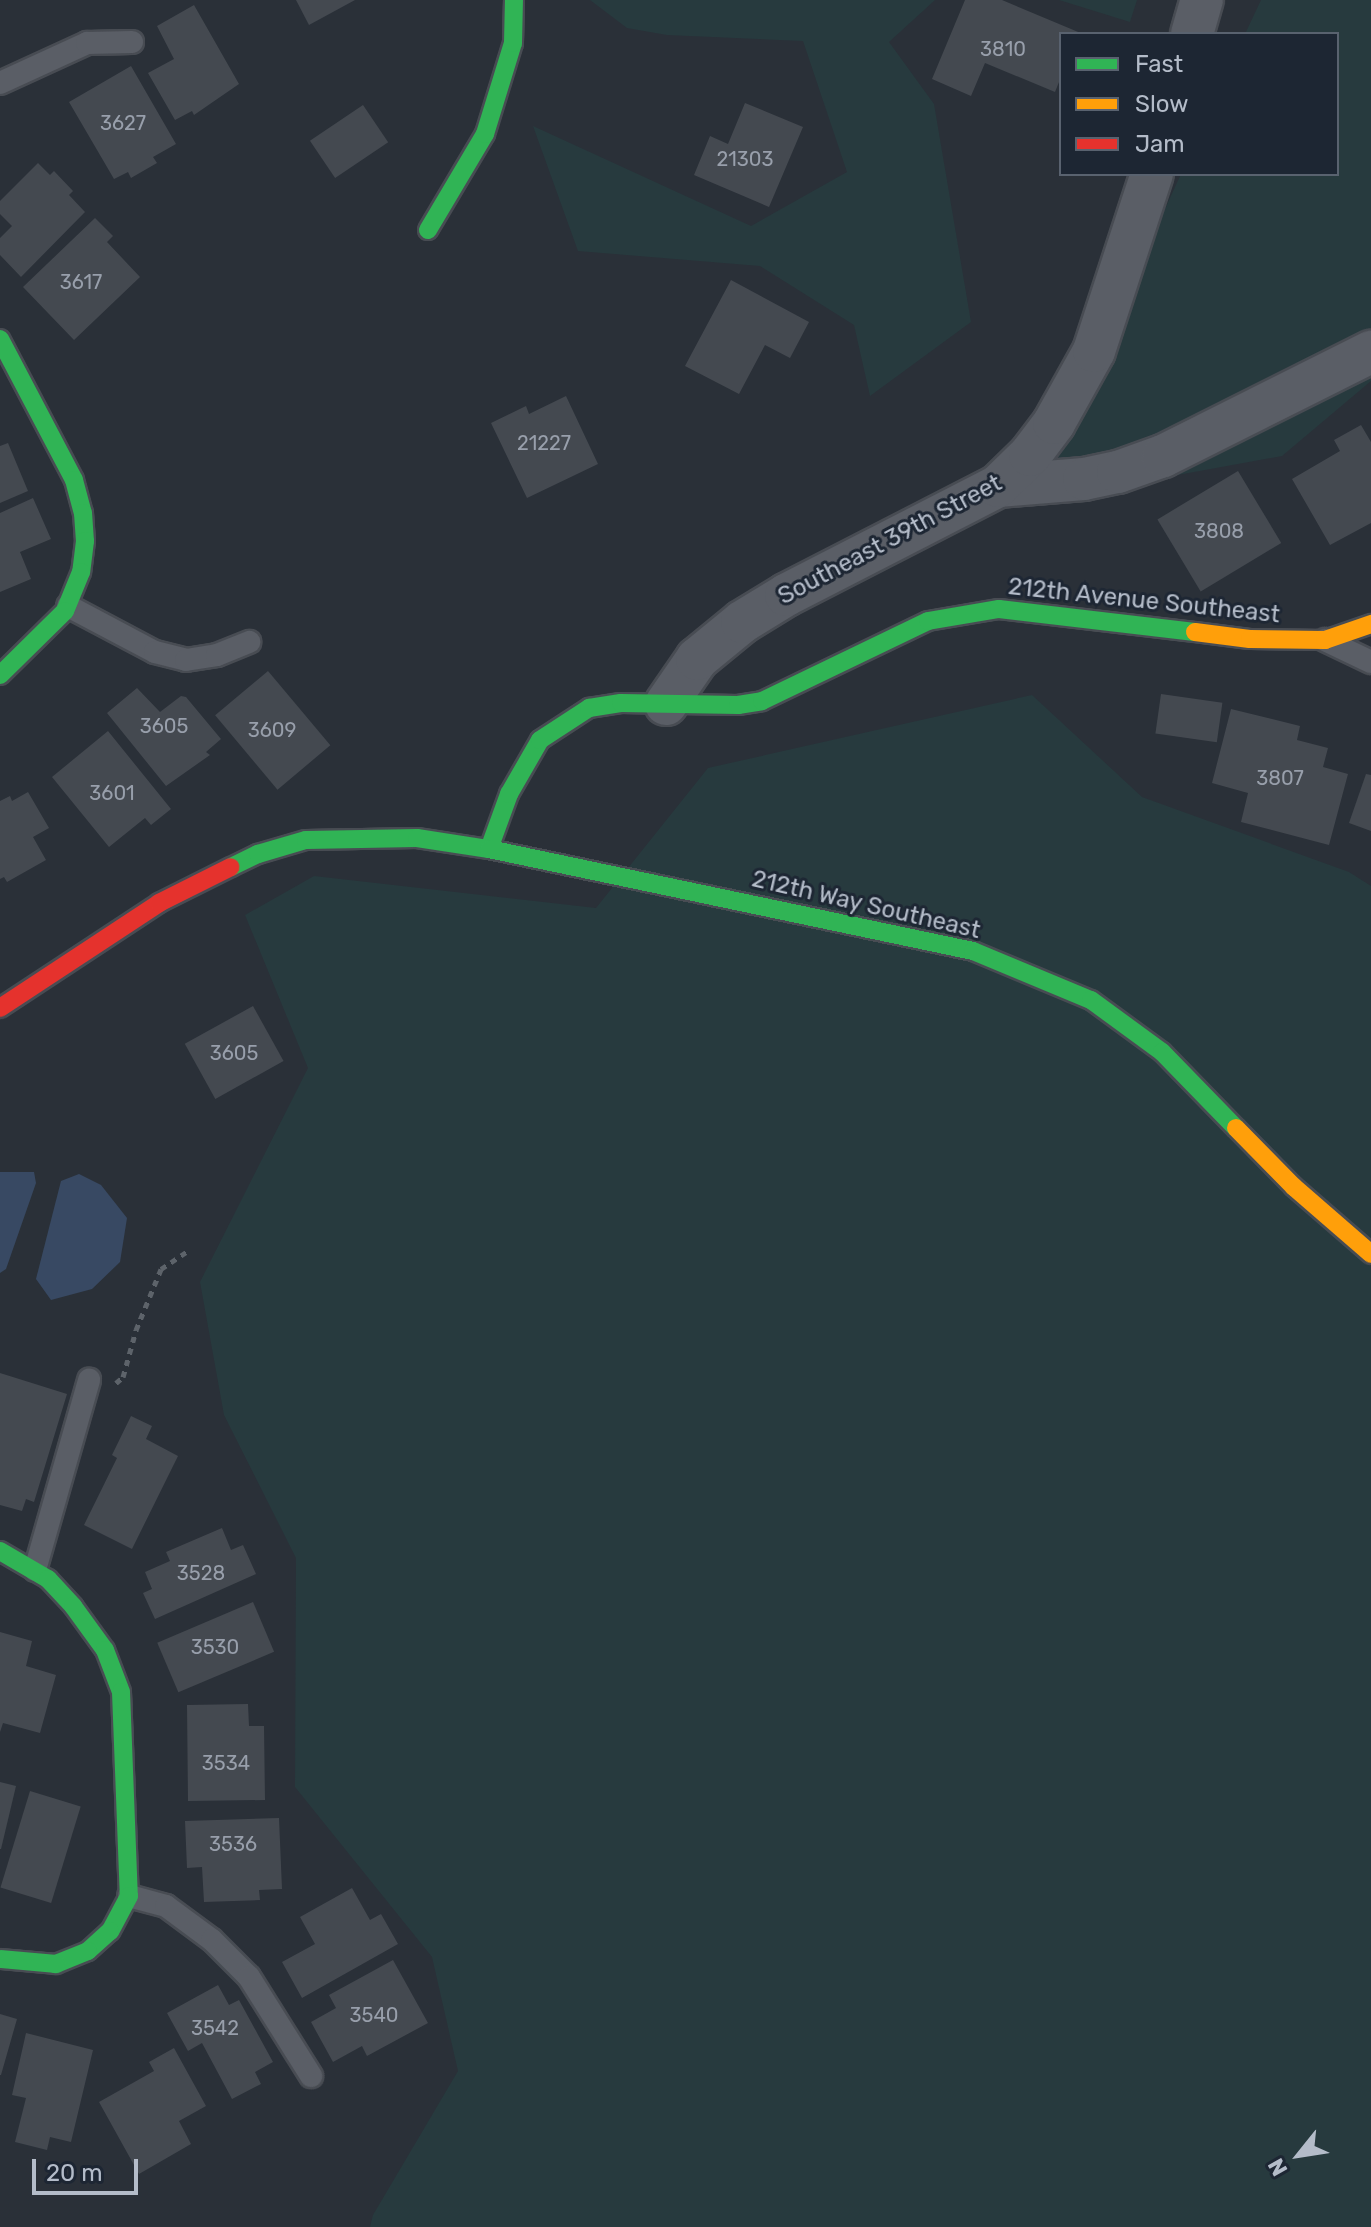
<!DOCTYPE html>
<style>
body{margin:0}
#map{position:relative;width:1371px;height:2227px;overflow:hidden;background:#2a3038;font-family:Rubik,sans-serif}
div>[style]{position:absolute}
.green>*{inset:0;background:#273a3e}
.water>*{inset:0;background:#384963}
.building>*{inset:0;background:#444950;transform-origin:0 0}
.path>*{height:5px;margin-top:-2.5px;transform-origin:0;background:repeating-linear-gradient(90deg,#5d636a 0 6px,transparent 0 12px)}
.roads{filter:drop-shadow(2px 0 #484c53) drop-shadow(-2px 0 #484c53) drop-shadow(0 2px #484c53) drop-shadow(0 -2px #484c53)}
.lane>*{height:22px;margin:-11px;padding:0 11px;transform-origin:11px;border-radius:11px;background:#5a5e66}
.street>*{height:42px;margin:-21px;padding:0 21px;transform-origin:21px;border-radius:21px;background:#5a5e66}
.fast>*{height:18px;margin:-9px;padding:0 9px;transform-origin:9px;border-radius:9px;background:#30b455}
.slow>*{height:18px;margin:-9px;padding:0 9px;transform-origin:9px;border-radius:9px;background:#ff9f0a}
.jam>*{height:18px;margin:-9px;padding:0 9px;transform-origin:9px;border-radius:9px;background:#e5322d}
span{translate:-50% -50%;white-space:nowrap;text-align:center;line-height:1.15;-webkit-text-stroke:6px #1d2633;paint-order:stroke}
.number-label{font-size:20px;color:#989fab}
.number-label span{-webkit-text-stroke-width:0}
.street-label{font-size:24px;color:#b4bcc9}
.legend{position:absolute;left:1059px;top:32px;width:280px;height:144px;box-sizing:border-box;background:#1d2633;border:2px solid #59626f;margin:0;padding:10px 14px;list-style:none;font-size:24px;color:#b4bcc9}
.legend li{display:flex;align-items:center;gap:16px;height:40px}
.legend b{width:40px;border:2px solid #59626f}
.north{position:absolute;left:1259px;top:2115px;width:80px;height:80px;-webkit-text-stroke:6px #1d2633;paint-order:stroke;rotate:240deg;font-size:22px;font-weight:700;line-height:32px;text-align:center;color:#b4bcc9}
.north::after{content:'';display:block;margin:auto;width:28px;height:36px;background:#b4bcc9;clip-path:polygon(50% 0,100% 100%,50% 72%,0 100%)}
.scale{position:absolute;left:32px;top:2159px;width:106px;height:36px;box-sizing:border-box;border:4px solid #b4bcc9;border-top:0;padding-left:10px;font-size:24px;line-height:28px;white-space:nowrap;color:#b4bcc9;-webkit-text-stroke:6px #1d2633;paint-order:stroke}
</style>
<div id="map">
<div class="green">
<i style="clip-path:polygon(590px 0,935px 0,889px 42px,934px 104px,971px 322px,870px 396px,854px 325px,760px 266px,578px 251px,533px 126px,751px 226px,847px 172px,803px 41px,667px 35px,627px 28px)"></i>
<i style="clip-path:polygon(1059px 0,1137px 0,1130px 22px)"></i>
<i style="clip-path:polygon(1261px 0,1371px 0,1371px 381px,1282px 456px,1030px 502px,1181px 174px,1337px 174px,1337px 34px,1245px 34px)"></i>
<i style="clip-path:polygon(1032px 695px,1142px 797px,1349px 872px,1371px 886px,1371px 2227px,370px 2227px,373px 2215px,458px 2071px,432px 1957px,295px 1787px,296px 1558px,224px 1415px,200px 1282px,308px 1068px,245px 915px,314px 876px,596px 908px,708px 768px)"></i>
</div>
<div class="water">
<i style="clip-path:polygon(0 1172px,34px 1172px,36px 1183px,6px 1269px,0 1273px)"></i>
<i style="clip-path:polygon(79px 1174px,101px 1185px,127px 1218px,120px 1262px,92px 1289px,51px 1300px,36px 1279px,61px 1181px)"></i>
</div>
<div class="building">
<i style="clip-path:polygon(296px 0,355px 0,309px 25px)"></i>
<i style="clip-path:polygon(965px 0,1002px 0,1083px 34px,1061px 34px,1061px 77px,1055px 92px,985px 63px,971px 96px,932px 79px)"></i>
<i style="clip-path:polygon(194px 5px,239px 84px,194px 115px,192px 111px,175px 120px,148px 73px,174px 59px,157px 26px)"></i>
<i style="clip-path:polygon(131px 66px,176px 144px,153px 157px,157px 163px,131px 178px,128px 172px,114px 179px,69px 102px)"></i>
<i style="clip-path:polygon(745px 103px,803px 127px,769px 207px,694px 175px,710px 136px,728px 144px)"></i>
<i style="left:363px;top:105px;width:45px;height:64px;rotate:56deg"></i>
<i style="clip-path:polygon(38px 163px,50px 175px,54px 171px,73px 191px,69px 195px,85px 212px,21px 277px,0 255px,0 238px,12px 226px,0 214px,0 201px)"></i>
<i style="clip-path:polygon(95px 218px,113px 236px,107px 242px,140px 277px,74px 340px,23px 287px)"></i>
<i style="clip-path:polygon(731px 280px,809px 322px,790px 358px,765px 345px,739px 394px,685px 366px)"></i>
<i style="clip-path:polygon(566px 396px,598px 464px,527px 498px,491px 423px,526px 406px,529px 414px)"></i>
<i style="clip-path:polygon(1361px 425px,1371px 442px,1371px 523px,1330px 545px,1292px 479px,1340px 451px,1334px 440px)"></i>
<i style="clip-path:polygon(8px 443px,28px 491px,0 503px,0 446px)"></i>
<i style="left:1238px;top:471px;width:84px;height:94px;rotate:59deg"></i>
<i style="clip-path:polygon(33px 498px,51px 539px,20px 552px,31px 579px,0 592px,0 513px)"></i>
<i style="left:268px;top:671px;width:97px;height:69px;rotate:50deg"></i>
<i style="clip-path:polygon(137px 688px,160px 712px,181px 696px,186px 697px,221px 739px,206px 752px,210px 755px,166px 786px,107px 713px)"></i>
<i style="left:1161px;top:694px;width:62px;height:40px;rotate:8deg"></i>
<i style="clip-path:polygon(1231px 709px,1300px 726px,1297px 740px,1328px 748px,1323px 767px,1348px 774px,1329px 845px,1241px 822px,1248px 793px,1212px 783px)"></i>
<i style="clip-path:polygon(108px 731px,171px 809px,151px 825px,145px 818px,109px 847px,52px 777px)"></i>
<i style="clip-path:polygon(1366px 774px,1371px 775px,1371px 831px,1349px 823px)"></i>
<i style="clip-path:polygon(28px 792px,49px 828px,33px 837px,46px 860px,7px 882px,4px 877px,0 879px,0 801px,10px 796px,12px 801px)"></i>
<i style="left:253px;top:1006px;width:63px;height:78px;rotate:61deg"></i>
<i style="clip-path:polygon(0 1373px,67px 1394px,34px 1502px,26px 1499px,22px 1511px,0 1505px)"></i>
<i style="clip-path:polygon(131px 1416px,152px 1426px,146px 1439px,178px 1456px,132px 1549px,84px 1525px,117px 1458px,112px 1455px)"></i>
<i style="clip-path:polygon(222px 1528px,231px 1550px,243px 1545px,256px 1574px,155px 1619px,143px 1593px,152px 1589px,145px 1572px,170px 1561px,166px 1552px)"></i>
<i style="left:253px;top:1602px;width:54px;height:104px;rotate:67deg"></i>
<i style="clip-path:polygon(0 1632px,32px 1641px,26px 1666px,56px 1675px,40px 1733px,3px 1723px,0 1732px)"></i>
<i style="clip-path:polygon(248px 1704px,249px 1726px,264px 1726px,265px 1800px,188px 1801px,187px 1705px)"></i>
<i style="clip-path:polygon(0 1782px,16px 1786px,1px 1849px,0 1849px)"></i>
<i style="left:30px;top:1791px;width:53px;height:101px;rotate:17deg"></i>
<i style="clip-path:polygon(279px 1818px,282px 1889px,259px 1890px,260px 1900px,204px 1902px,202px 1867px,187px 1868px,185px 1821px)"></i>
<i style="clip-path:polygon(352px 1888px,370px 1920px,381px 1914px,398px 1944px,302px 1998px,282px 1962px,315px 1944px,300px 1917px)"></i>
<i style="clip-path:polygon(393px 1960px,428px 2023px,367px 2056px,362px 2046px,333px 2062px,311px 2022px,336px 2008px,329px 1995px)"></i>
<i style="clip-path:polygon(218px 1985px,229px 2005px,239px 2000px,273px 2062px,255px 2072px,261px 2084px,232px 2099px,202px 2043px,188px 2051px,167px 2013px)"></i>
<i style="clip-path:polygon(0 2014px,17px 2019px,1px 2075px,0 2075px)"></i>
<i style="clip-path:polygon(26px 2033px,93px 2050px,71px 2142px,50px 2137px,47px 2150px,15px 2142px,26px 2098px,12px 2095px)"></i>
<i style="clip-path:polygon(174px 2048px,206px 2106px,179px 2121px,191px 2144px,139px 2174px,99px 2102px,154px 2071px,149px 2062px)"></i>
</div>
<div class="path">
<i style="left:116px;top:1383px;width:9px;rotate:-41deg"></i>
<i style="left:123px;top:1377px;width:49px;rotate:-74.5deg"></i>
<i style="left:136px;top:1330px;width:66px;rotate:-67.7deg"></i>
<i style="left:161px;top:1269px;width:34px;rotate:-34deg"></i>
</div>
<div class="roads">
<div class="lane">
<i style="left:0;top:83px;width:96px;rotate:-24.7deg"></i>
<i style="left:87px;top:43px;width:45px;rotate:-1.3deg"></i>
<i style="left:68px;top:606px;width:98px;rotate:27.9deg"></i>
<i style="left:155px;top:652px;width:32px;rotate:14deg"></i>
<i style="left:186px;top:660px;width:31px;rotate:-9deg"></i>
<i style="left:217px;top:655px;width:35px;rotate:-22deg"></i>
<i style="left:1325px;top:640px;width:51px;rotate:25.6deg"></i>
<i style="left:35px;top:1570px;width:198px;rotate:-74.1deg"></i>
<i style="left:129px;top:1896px;width:38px;rotate:15deg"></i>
<i style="left:166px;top:1906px;width:57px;rotate:36.5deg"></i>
<i style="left:212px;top:1940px;width:52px;rotate:45deg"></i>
<i style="left:249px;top:1977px;width:117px;rotate:57.9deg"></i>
</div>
<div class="street">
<i style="left:1192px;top:34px;width:35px;rotate:-74deg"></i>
<i style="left:998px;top:486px;width:86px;rotate:-4.7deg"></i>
<i style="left:1084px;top:479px;width:35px;rotate:-12deg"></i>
<i style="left:1118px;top:472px;width:48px;rotate:-19.6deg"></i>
<i style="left:1163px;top:456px;width:233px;rotate:-26.6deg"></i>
<i style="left:666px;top:704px;width:55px;rotate:-55.4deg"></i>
<i style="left:697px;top:659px;width:58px;rotate:-39.4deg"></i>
<i style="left:742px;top:622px;width:52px;rotate:-31.5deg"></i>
<i style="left:786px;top:595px;width:238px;rotate:-27.2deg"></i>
<i style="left:998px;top:486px;width:45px;rotate:-44.1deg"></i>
<i style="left:1030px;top:455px;width:40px;rotate:-53deg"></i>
<i style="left:1054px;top:423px;width:82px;rotate:-60.9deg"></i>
<i style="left:1094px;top:351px;width:186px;rotate:-71.9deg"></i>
</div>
<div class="fast">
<i style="left:428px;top:230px;width:112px;rotate:-59.3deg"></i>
<i style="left:485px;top:134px;width:95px;rotate:-72.9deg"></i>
<i style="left:513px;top:43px;width:43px;rotate:-88.7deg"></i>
<i style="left:0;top:339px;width:159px;rotate:62.3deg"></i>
<i style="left:74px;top:480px;width:34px;rotate:75deg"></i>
<i style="left:83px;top:513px;width:28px;rotate:86deg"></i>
<i style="left:85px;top:541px;width:31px;rotate:97deg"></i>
<i style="left:81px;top:572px;width:42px;rotate:112.3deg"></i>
<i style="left:65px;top:611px;width:91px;rotate:135.4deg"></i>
<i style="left:489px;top:849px;width:59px;rotate:-70deg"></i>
<i style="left:509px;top:794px;width:62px;rotate:-60.1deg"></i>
<i style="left:540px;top:740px;width:59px;rotate:-33.1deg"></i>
<i style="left:589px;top:708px;width:32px;rotate:-9deg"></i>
<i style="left:621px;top:703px;width:117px;rotate:1deg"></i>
<i style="left:738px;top:705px;width:24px;rotate:-9deg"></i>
<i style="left:762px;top:701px;width:184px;rotate:-25.7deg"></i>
<i style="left:928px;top:621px;width:72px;rotate:-9.6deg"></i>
<i style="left:999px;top:609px;width:197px;rotate:6.7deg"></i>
<i style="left:231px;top:867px;width:30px;rotate:-26deg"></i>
<i style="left:258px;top:854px;width:50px;rotate:-16.3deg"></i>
<i style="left:306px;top:840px;width:111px;rotate:-1deg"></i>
<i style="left:417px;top:838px;width:73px;rotate:8.7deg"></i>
<i style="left:489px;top:849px;width:495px;rotate:11.9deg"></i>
<i style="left:973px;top:951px;width:128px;rotate:22.6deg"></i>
<i style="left:1091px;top:1000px;width:88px;rotate:36.2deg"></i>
<i style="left:1162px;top:1052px;width:106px;rotate:45.8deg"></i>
<i style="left:0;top:1551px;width:56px;rotate:30.3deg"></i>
<i style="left:48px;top:1579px;width:37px;rotate:47deg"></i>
<i style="left:73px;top:1606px;width:54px;rotate:54deg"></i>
<i style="left:105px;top:1650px;width:45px;rotate:69.1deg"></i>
<i style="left:121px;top:1692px;width:204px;rotate:87.8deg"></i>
<i style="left:129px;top:1896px;width:40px;rotate:118deg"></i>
<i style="left:110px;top:1931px;width:30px;rotate:138deg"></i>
<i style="left:88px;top:1951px;width:35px;rotate:158deg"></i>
<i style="left:56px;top:1964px;width:56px;rotate:-174.9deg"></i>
</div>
<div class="slow">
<i style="left:1195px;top:632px;width:55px;rotate:7.3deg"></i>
<i style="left:1250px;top:639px;width:75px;rotate:0.8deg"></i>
<i style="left:1325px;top:640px;width:49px;rotate:-19.2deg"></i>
<i style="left:1236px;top:1128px;width:83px;rotate:45.5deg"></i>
<i style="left:1294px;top:1187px;width:102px;rotate:41deg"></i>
</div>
<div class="jam">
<i style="left:0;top:1008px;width:191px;rotate:-33.4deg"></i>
<i style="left:159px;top:903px;width:80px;rotate:-26.6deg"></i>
</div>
</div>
<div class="number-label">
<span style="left:1003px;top:49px">3810</span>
<span style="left:123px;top:123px">3627</span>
<span style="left:745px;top:159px">21303</span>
<span style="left:81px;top:282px">3617</span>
<span style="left:544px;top:443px">21227</span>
<span style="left:1219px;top:531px">3808</span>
<span style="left:164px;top:726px">3605</span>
<span style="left:272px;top:730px">3609</span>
<span style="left:1280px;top:778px">3807</span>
<span style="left:112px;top:793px">3601</span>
<span style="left:234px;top:1053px">3605</span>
<span style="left:201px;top:1573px">3528</span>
<span style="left:215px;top:1647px">3530</span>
<span style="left:226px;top:1763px">3534</span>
<span style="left:233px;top:1844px">3536</span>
<span style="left:374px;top:2015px">3540</span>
<span style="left:215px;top:2028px">3542</span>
</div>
<div class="street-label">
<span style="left:890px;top:540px;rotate:-28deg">Southeast 39th Street</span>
<span style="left:1144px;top:601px;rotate:6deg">212th Avenue Southeast</span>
<span style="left:866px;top:905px;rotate:13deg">212th Way Southeast</span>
</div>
<ul class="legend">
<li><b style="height:10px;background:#30b455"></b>Fast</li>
<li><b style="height:10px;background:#ff9f0a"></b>Slow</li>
<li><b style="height:10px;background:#e5322d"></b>Jam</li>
</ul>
<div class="north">N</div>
<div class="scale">20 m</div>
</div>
